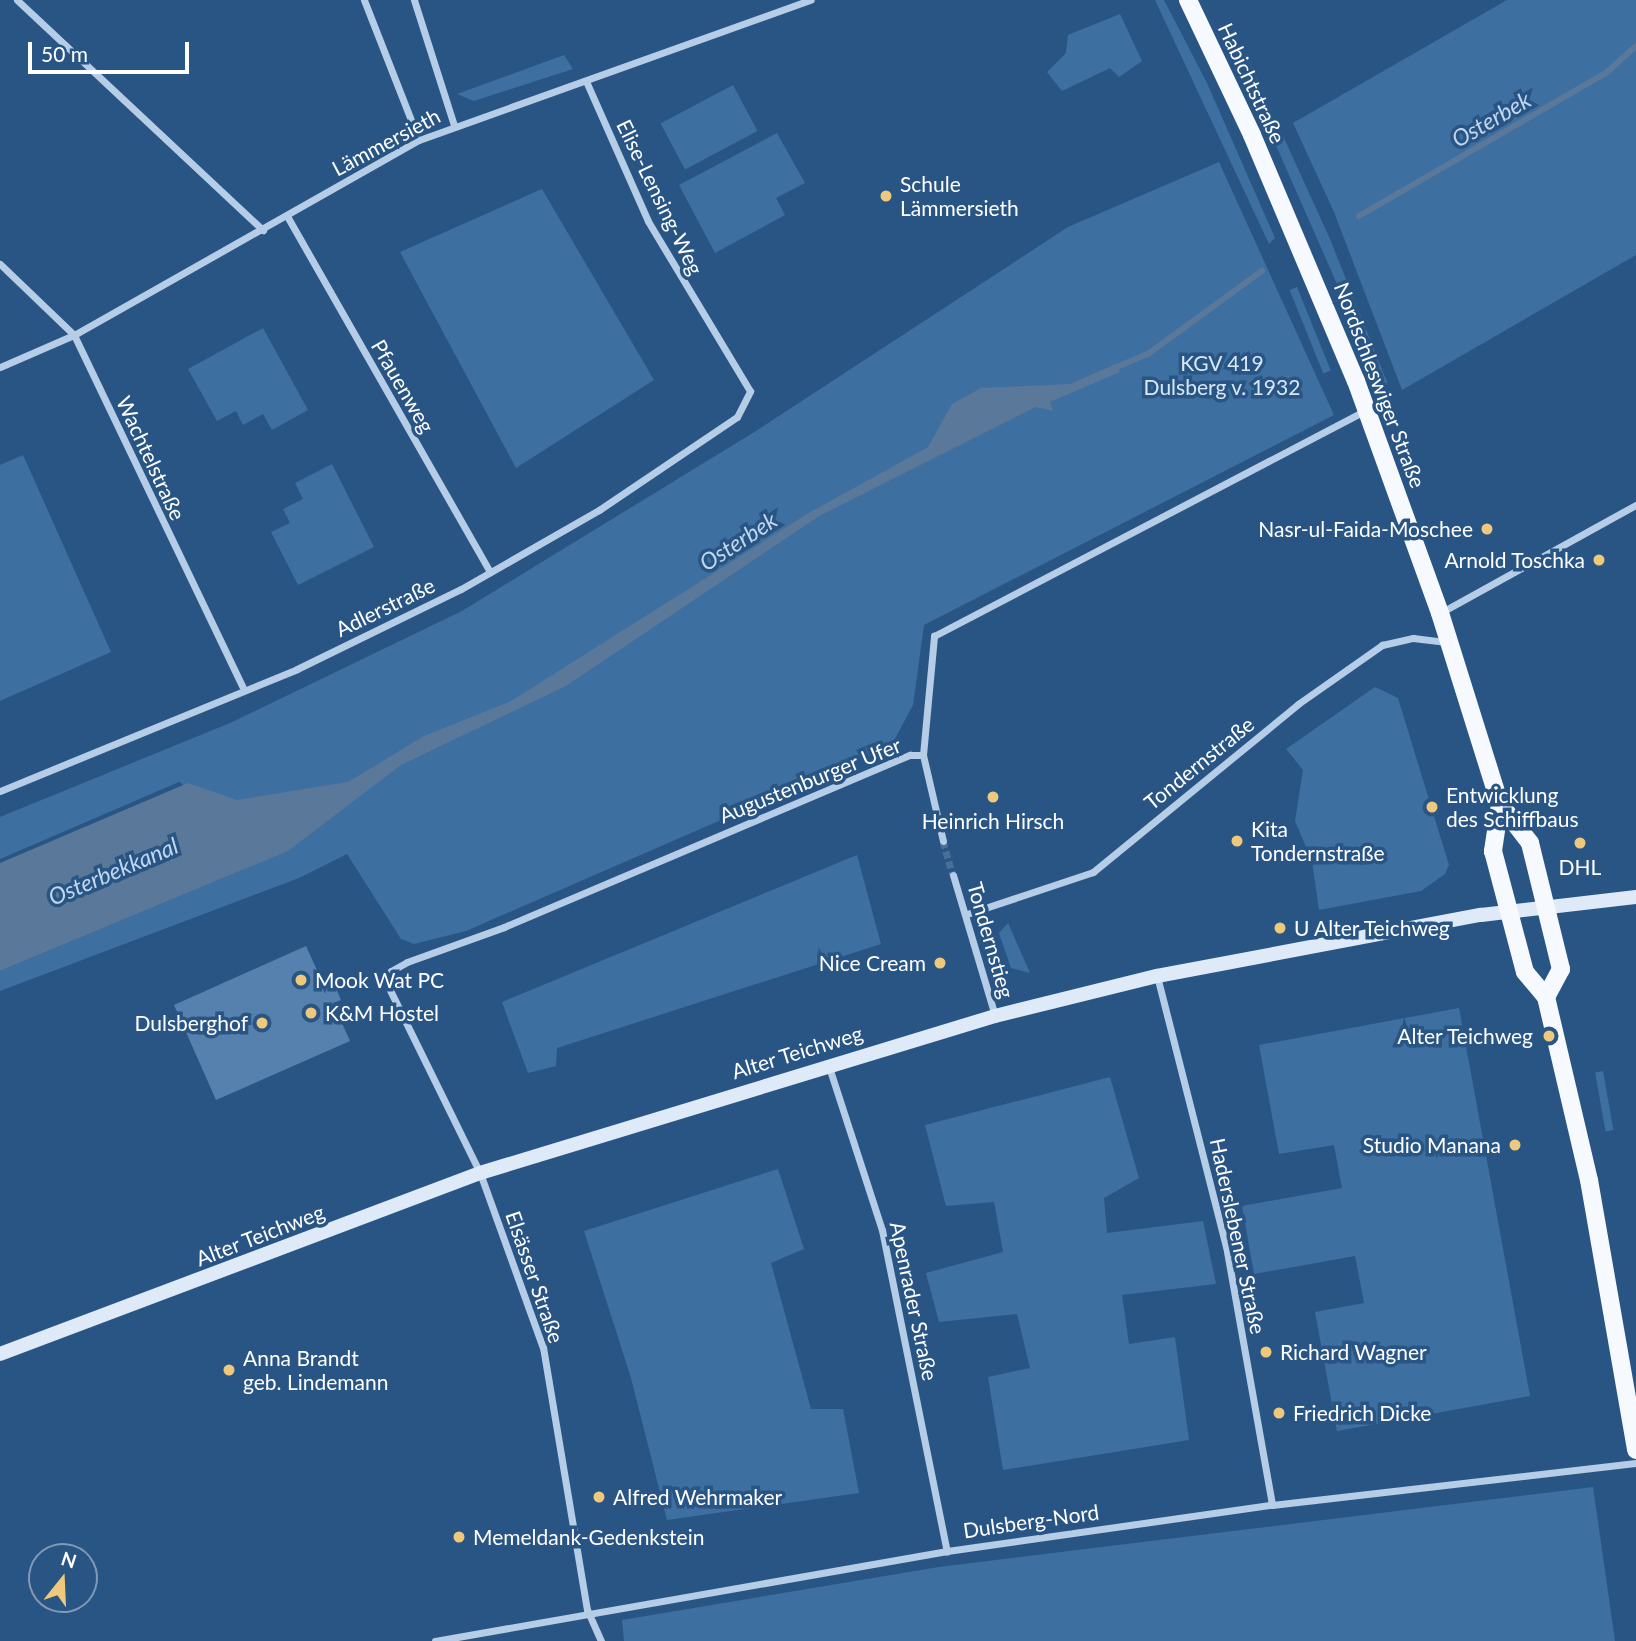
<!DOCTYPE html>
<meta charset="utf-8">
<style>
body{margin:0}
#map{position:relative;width:1636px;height:1641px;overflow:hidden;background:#295585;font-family:Lato,sans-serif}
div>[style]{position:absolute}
.green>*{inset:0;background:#3e6fa1;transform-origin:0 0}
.water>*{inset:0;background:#5a7899}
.stream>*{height:6px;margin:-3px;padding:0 3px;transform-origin:3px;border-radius:3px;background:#5a7899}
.building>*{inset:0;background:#5681af}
.street-tunnel>*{height:7px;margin-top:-3.5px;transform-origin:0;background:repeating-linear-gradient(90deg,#496e97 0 7px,transparent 0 10.5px)}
.street>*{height:7px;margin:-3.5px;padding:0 3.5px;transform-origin:3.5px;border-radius:3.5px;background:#b5cde7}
.secondary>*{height:14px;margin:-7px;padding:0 7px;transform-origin:7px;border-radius:7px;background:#deeaf7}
.primary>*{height:18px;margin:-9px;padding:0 9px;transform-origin:9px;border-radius:9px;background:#f6f9fe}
.dots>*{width:19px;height:19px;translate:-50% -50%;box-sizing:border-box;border:4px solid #295585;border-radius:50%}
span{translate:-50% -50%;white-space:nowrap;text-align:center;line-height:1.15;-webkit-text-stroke:7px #295585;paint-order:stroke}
.street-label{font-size:21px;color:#fff}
.poi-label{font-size:21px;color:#fff}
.left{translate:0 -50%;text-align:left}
.right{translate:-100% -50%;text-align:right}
.park-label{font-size:21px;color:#d8e7f6}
.water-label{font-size:23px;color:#c0d7ef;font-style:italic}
.north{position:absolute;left:28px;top:1543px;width:70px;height:70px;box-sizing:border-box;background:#295585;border:2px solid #7f99b6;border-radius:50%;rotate:18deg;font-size:19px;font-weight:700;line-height:28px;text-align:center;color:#fff}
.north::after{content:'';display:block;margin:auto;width:24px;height:32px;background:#eec97c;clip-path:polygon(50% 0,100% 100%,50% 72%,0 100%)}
.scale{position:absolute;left:28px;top:42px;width:161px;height:32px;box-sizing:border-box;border:4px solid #fff;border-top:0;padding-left:9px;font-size:21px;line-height:24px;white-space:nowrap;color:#fff;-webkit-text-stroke:5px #295585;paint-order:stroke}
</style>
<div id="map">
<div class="green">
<i style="clip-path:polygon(1155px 0,1164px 0,1207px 83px,1275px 238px,1269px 244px)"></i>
<i style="clip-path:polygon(1507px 0,1636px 0,1636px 255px,1402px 390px,1334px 212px,1293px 123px)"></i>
<i style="clip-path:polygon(1120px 14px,1142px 61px,1119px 77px,1110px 68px,1062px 91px,1047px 72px,1066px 53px,1068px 35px)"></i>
<i style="clip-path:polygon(564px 55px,573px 69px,474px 101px,457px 94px)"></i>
<i style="clip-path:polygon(1238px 59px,1248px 59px,1330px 239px,1387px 382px,1385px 393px)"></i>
<i style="left:733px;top:85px;width:52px;height:82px;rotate:62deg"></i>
<i style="clip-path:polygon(777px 133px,805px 183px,776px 198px,785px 215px,715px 253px,679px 185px)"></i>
<i style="clip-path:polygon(1219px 162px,1334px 415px,924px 625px,913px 705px,891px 746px,466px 931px,414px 944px,401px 939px,347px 854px,299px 878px,0 991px,0 971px,287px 851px,179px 782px,0 859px,0 817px,230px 723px,462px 611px,756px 431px,1068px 227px)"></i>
<i style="clip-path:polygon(542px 189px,654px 380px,516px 468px,400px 252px)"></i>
<i style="left:1297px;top:287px;width:90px;height:8px;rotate:68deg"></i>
<i style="clip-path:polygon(263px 328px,308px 410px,272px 430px,263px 414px,243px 425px,236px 411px,217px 421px,188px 369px)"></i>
<i style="clip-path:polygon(23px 455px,111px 652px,0 701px,0 465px)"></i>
<i style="clip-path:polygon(332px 464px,374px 547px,298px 585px,271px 532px,290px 523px,283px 509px,303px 499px,295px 483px)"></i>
<i style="clip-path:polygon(1375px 687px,1398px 698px,1449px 865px,1445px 874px,1421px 891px,1319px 910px,1312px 861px,1295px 821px,1303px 770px,1286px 749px)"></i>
<i style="clip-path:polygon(857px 855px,881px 944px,557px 1048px,556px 1066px,528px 1073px,502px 1002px)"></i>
<i style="clip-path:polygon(1008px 923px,1030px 973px,1011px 968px,999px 933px)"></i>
<i style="clip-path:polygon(1459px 1008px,1530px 1396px,1337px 1431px,1315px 1312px,1364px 1303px,1355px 1256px,1254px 1274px,1242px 1206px,1342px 1188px,1334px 1145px,1279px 1154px,1259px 1045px)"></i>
<i style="left:1603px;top:1071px;width:60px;height:8px;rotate:80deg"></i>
<i style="clip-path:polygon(1110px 1077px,1139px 1178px,1104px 1198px,1107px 1233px,1203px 1221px,1216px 1284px,1122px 1295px,1129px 1344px,1175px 1337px,1189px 1440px,1003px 1470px,988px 1377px,1030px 1368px,1017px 1314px,939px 1322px,926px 1273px,1003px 1252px,994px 1202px,946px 1206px,925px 1125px)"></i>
<i style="clip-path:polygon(778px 1169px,804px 1249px,771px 1263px,811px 1409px,843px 1409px,859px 1493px,667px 1520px,631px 1378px,584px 1231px)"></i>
<i style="clip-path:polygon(1593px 1487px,1615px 1641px,624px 1641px,622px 1620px,939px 1567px)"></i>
</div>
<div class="water">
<i style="clip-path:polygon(1118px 363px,1120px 372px,1050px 402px,1053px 411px,1036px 407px,819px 516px,566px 686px,401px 765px,288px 851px,0 971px,0 863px,188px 783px,237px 800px,348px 782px,424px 736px,511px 701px,807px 514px,928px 447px,952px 404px,981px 388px,1070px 384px)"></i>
</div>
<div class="stream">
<i style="left:1359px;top:216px;width:285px;rotate:-30.1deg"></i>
<i style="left:1606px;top:73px;width:40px;rotate:-42deg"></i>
<i style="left:1112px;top:369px;width:39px;rotate:-23deg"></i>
<i style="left:1148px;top:354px;width:141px;rotate:-36.1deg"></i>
</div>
<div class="building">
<i style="clip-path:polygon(306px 946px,322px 981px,331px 977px,341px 1000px,333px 1003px,350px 1041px,216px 1100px,174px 1005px)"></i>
</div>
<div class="street-tunnel">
<i style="left:943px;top:841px;width:35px;rotate:74deg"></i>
</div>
<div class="street">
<i style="left:17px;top:0;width:337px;rotate:43.1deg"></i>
<i style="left:364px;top:0;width:150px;rotate:68.6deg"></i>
<i style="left:414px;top:0;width:131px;rotate:72.3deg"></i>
<i style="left:287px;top:216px;width:410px;rotate:60.3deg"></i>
<i style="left:0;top:264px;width:103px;rotate:43.8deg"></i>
<i style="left:74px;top:335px;width:390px;rotate:64.4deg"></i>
<i style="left:0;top:367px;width:81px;rotate:-23.4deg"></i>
<i style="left:74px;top:335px;width:396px;rotate:-29.5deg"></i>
<i style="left:419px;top:140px;width:416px;rotate:-19.7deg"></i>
<i style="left:1440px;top:613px;width:224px;rotate:-28.9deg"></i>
<i style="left:0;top:791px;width:321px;rotate:-22.3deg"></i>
<i style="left:297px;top:669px;width:182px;rotate:-26deg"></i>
<i style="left:461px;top:589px;width:159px;rotate:-29.8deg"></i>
<i style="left:599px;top:510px;width:166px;rotate:-34deg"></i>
<i style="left:737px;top:417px;width:29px;rotate:-63deg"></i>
<i style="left:750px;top:391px;width:198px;rotate:-121deg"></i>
<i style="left:648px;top:221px;width:153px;rotate:-113.9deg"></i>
<i style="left:943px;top:841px;width:88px;rotate:-103.1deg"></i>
<i style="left:923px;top:755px;width:120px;rotate:-84.7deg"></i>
<i style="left:934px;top:636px;width:488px;rotate:-27.6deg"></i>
<i style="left:953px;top:875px;width:147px;rotate:73.4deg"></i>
<i style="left:967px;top:914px;width:133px;rotate:-18.4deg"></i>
<i style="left:1093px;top:872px;width:265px;rotate:-39.3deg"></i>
<i style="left:1298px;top:704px;width:103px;rotate:-35.1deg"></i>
<i style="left:1382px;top:645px;width:32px;rotate:-13deg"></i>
<i style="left:1413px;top:638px;width:34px;rotate:7deg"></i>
<i style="left:1157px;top:976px;width:279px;rotate:75.7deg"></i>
<i style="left:1226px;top:1246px;width:263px;rotate:79.9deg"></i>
<i style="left:829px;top:1067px;width:171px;rotate:72deg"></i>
<i style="left:882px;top:1230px;width:328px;rotate:78.6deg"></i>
<i style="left:435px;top:1641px;width:520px;rotate:-9.97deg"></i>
<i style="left:947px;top:1551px;width:328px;rotate:-8.1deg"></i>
<i style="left:1272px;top:1505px;width:366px;rotate:-6.6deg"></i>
<i style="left:601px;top:1641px;width:34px;rotate:-114deg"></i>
<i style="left:587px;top:1610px;width:266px;rotate:-99.5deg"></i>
<i style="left:543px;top:1348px;width:186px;rotate:-109.8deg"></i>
<i style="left:480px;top:1173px;width:213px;rotate:-116.2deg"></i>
<i style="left:386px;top:982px;width:12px;rotate:-66deg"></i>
<i style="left:391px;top:971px;width:18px;rotate:-29deg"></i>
<i style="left:407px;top:962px;width:103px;rotate:-19.8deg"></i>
<i style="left:504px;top:927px;width:441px;rotate:-23deg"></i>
<i style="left:910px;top:755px;width:13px"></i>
</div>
<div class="secondary">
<i style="left:0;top:1354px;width:513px;rotate:-20.66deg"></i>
<i style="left:480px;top:1173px;width:538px;rotate:-16.95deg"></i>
<i style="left:995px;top:1016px;width:167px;rotate:-13.9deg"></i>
<i style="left:1157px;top:976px;width:330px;rotate:-10.7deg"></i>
<i style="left:1481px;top:915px;width:156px;rotate:-6.6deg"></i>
</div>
<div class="primary">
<i style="left:1188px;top:0;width:149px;rotate:64.6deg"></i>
<i style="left:1252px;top:135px;width:267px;rotate:67.1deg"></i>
<i style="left:1356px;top:381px;width:247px;rotate:70.1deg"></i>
<i style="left:1440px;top:613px;width:200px;rotate:72.6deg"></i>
<i style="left:1500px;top:804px;width:49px;rotate:52.4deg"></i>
<i style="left:1530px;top:843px;width:130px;rotate:76.2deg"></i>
<i style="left:1561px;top:969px;width:32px;rotate:118deg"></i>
<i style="left:1500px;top:804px;width:48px;rotate:98.5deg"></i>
<i style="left:1493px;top:851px;width:125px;rotate:75.2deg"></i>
<i style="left:1525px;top:972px;width:33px;rotate:50deg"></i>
<i style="left:1546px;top:997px;width:188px;rotate:76.8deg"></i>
<i style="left:1589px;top:1180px;width:274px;rotate:80.1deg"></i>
</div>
<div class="dots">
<i style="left:886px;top:196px;background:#eec97c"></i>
<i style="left:1487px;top:529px;background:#eec97c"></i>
<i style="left:1599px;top:560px;background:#eec97c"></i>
<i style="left:993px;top:797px;background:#eec97c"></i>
<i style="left:1432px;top:807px;background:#eec97c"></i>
<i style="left:1237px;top:841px;background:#eec97c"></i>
<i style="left:1580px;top:843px;background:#eec97c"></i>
<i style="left:1280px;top:928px;background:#eec97c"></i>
<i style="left:940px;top:963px;background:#eec97c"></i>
<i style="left:301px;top:980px;background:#eec97c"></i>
<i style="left:311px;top:1013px;background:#eec97c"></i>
<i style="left:262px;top:1023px;background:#eec97c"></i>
<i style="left:1549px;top:1036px;background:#eec97c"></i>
<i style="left:1515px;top:1145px;background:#eec97c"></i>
<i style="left:1266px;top:1352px;background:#eec97c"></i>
<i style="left:229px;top:1370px;background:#eec97c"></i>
<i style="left:1279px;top:1413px;background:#eec97c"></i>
<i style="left:599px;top:1497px;background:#eec97c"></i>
<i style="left:459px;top:1537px;background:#eec97c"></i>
</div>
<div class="street-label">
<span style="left:1252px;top:83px;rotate:65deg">Habichtstraße</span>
<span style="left:386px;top:142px;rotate:-28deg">Lämmersieth</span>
<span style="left:660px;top:197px;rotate:64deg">Elise-Lensing-Weg</span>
<span style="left:1380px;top:385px;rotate:69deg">Nordschleswiger Straße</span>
<span style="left:403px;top:386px;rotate:60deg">Pfauenweg</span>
<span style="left:151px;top:458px;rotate:65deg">Wachtelstraße</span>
<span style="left:385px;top:607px;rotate:-26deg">Adlerstraße</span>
<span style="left:1199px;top:763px;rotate:-39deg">Tondernstraße</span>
<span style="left:810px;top:780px;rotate:-22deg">Augustenburger Ufer</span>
<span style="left:991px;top:940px;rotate:74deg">Tondernstieg</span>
<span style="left:797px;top:1052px;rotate:-17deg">Alter Teichweg</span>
<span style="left:260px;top:1235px;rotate:-21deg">Alter Teichweg</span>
<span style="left:1238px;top:1236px;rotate:78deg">Haderslebener Straße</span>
<span style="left:535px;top:1277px;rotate:71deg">Elsässer Straße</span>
<span style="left:914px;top:1301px;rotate:78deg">Apenrader Straße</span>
<span style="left:1031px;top:1521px;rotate:-8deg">Dulsberg-Nord</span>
</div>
<div class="poi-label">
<span class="left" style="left:900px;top:196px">Schule<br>Lämmersieth</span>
<span class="right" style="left:1473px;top:529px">Nasr-ul-Faida-Moschee</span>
<span class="right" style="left:1585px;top:560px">Arnold Toschka</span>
<span class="left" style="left:1446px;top:807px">Entwicklung<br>des Schiffbaus</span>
<span style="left:993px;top:821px">Heinrich Hirsch</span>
<span class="left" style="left:1251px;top:841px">Kita<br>Tondernstraße</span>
<span style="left:1580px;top:867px">DHL</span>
<span class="left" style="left:1294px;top:928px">U Alter Teichweg</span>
<span class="right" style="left:926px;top:963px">Nice Cream</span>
<span class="left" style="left:315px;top:980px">Mook Wat PC</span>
<span class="left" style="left:325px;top:1013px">K&amp;M Hostel</span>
<span class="right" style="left:248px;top:1023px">Dulsberghof</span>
<span class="right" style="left:1533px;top:1036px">Alter Teichweg</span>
<span class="right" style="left:1501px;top:1145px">Studio Manana</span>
<span class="left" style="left:1280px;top:1352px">Richard Wagner</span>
<span class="left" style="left:243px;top:1370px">Anna Brandt<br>geb. Lindemann</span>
<span class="left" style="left:1293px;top:1413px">Friedrich Dicke</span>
<span class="left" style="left:613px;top:1497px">Alfred Wehrmaker</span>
<span class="left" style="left:473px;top:1537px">Memeldank-Gedenkstein</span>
</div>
<div class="park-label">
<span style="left:1222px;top:375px">KGV 419<br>Dulsberg v. 1932</span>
</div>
<div class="water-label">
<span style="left:1491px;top:119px;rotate:-30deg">Osterbek</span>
<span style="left:738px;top:541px;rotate:-33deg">Osterbek</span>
<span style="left:113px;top:871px;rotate:-23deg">Osterbekkanal</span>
</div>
<div class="north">N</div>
<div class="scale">50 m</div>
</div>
